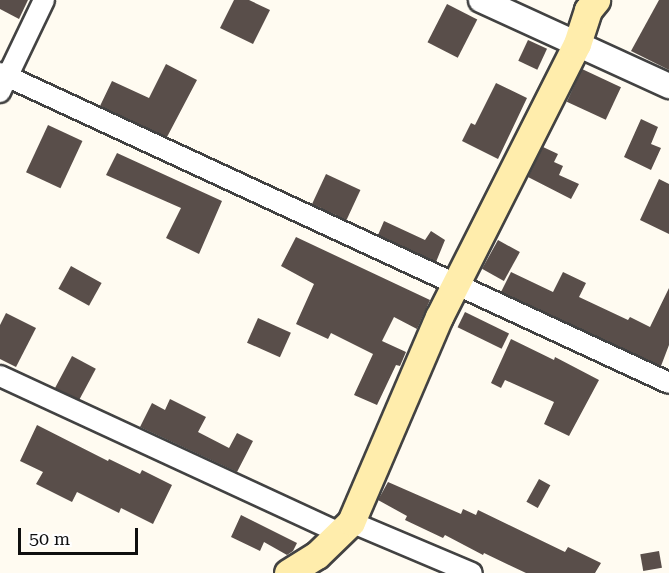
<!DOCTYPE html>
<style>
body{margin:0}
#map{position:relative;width:669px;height:573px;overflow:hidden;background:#fffbf1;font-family:"Roboto Serif",serif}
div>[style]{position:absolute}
.building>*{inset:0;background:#594e4a;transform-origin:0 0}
.roads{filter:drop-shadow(2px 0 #424242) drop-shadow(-2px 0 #424242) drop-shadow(0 2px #424242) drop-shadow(0 -2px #424242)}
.minor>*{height:20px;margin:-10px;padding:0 10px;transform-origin:10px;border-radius:10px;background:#fff}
.tertiary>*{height:24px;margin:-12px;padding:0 12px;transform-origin:12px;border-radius:12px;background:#fff}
.secondary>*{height:27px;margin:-13.5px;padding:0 13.5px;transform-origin:13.5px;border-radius:13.5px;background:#ffedac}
span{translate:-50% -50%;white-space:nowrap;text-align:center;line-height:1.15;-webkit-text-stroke:6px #fff;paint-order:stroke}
.scale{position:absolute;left:18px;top:528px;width:120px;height:27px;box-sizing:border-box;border:3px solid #0f0f0f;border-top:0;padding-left:8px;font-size:18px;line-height:21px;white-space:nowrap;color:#0f0f0f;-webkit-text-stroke:4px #fff;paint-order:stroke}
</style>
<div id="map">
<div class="building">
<i style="clip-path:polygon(0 0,28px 0,19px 19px,0 9px)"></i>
<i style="clip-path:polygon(234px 0,249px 0,270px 10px,253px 44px,220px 28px)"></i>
<i style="clip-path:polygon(659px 0,669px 0,669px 70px,631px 51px)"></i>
<i style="left:447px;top:4px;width:34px;height:43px;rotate:27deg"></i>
<i style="left:528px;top:40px;width:21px;height:23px;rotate:25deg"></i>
<i style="clip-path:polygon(166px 64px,197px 80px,167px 137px,100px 106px,112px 81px,149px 98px)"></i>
<i style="left:582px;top:69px;width:43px;height:36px;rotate:25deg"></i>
<i style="clip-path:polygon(496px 83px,527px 98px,498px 159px,462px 141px,471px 123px,475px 125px)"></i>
<i style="clip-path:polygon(641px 119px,658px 127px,651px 144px,661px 148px,651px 170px,624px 157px)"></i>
<i style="left:48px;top:125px;width:38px;height:52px;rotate:25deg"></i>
<i style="clip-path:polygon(543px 147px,558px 154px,554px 162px,563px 166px,559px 175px,579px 184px,571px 199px,528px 177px)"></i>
<i style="clip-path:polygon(117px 153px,222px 201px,199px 254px,166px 238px,181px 208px,106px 175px)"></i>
<i style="left:326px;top:174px;width:38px;height:33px;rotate:25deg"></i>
<i style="clip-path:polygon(659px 179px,669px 184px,669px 234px,640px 220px)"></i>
<i style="clip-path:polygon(384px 221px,425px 240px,431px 231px,445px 240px,436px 262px,378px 235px)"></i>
<i style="clip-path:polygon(296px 237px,430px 300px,417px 329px,394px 317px,382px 341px,406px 352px,400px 366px,396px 365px,377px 405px,354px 395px,373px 354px,331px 333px,328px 339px,296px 324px,314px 284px,281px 266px)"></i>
<i style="left:498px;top:240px;width:25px;height:33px;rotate:29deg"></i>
<i style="left:71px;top:266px;width:35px;height:26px;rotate:29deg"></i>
<i style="clip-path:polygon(511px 272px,553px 292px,563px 272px,586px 283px,579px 297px,628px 320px,630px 317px,650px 327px,669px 288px,669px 345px,661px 366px,501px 292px)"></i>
<i style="left:465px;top:312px;width:49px;height:17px;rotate:26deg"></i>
<i style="clip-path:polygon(6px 313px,36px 328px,16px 367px,0 359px,0 325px)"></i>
<i style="left:258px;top:318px;width:36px;height:27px;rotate:24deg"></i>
<i style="clip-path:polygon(511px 339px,554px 360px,555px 357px,599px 380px,569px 436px,544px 424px,554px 402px,505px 380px,501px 388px,491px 383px)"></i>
<i style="left:72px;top:356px;width:27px;height:37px;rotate:28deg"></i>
<i style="clip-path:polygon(170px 399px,206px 417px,198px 432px,229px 448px,237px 433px,253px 441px,237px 472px,140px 427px,152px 403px,165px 410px)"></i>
<i style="clip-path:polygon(37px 425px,108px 461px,109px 459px,140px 474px,142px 470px,172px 485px,153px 524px,121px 508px,119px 513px,77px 492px,72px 502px,36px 484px,43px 472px,20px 461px)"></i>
<i style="left:539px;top:479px;width:13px;height:26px;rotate:29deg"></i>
<i style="clip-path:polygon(388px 482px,461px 514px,463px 509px,476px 515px,478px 510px,565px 552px,568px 547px,601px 563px,595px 573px,526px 573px,484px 553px,483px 555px,445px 535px,443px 538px,405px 520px,407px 516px,378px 500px)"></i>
<i style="clip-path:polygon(241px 515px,297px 543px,293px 551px,287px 555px,264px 542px,260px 551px,231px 537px)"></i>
<i style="left:659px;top:551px;width:17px;height:19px;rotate:80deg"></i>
</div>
<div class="roads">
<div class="minor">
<i style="left:0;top:73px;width:737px;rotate:24.86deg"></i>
<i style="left:0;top:92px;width:102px;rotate:-64.4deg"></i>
<i style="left:0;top:376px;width:372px;rotate:24.8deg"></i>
<i style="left:351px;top:522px;width:131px;rotate:22.9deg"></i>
</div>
<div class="tertiary">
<i style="left:481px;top:0;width:207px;rotate:24.6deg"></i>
</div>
<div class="secondary">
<i style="left:288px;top:573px;width:34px;rotate:-32deg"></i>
<i style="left:317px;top:555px;width:47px;rotate:-44.1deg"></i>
<i style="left:351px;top:522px;width:223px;rotate:-66.8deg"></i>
<i style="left:439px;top:317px;width:306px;rotate:-63.2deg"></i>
<i style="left:577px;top:44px;width:36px;rotate:-72deg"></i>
<i style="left:588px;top:10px;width:13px;rotate:-51deg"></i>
</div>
</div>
<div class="scale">50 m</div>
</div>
